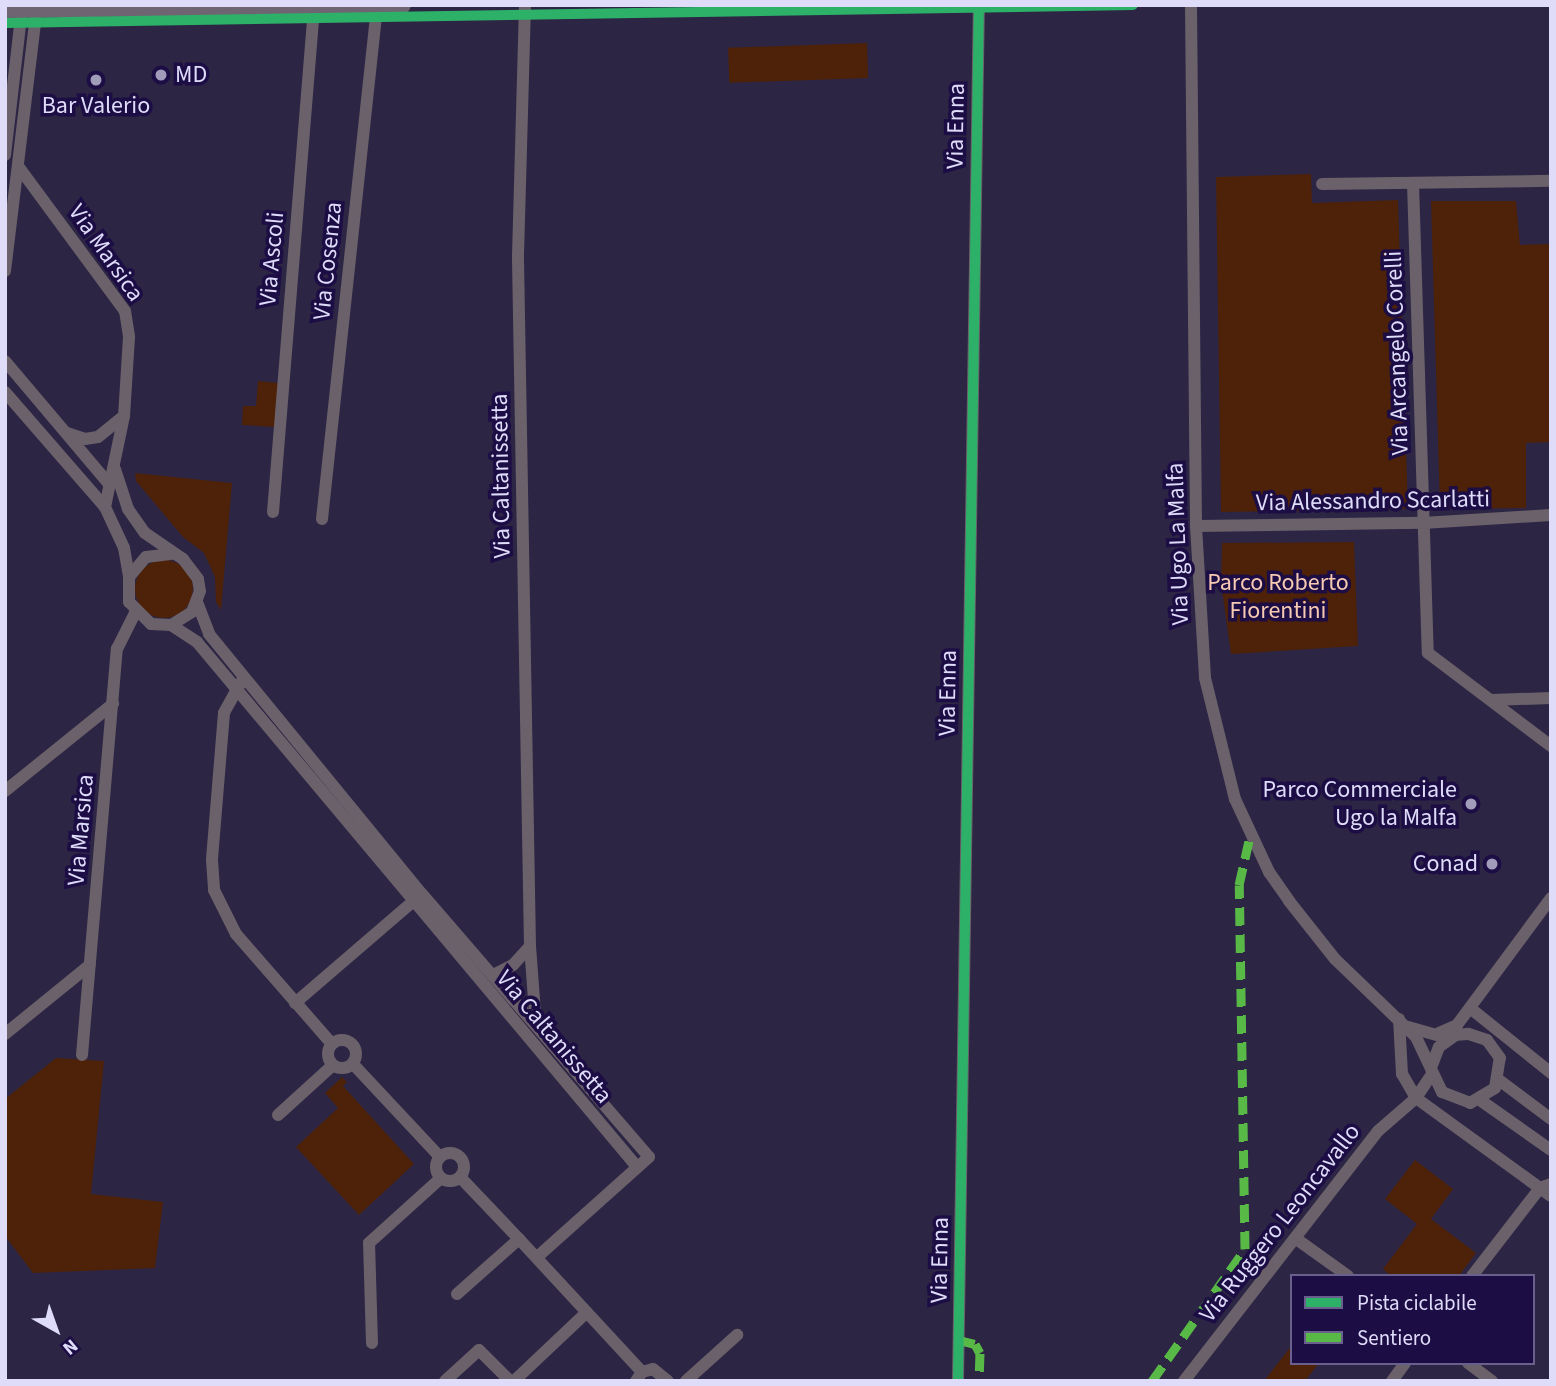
<!DOCTYPE html>
<style>
body{margin:0}
#map{position:relative;width:1556px;height:1386px;overflow:hidden;background:#2c2544;font-family:"Source Sans 3",sans-serif}
div>[style]{position:absolute}
.green>*{inset:0;background:#4d2209;transform-origin:0 0}
.round{border-radius:50%}
.street>*{height:12px;margin:-6px;padding:0 6px;transform-origin:6px;border-radius:6px;background:#6b616a}
.street>.ring{margin:-6px;padding:0;box-sizing:content-box;background:none;border:12px solid #6b616a;border-radius:50%}
.secondary>*{height:18px;margin:-9px;padding:0 9px;transform-origin:9px;border-radius:9px;background:#6f6471}
.quiet>*{height:9px;margin-top:-4.5px;transform-origin:0;background:repeating-linear-gradient(90deg,#58b947 0 18px,transparent 0 27px)}
.cycleway>*{height:10px;margin:-5px;padding:0 5px;transform-origin:5px;border-radius:5px;background:#2db169}
.dots>*{width:19px;height:19px;translate:-50% -50%;box-sizing:border-box;border:4px solid #1d0d45;border-radius:50%}
span{translate:-50% -50%;white-space:nowrap;text-align:center;line-height:1.15;-webkit-text-stroke:7px #1d0d45;paint-order:stroke}
.poi-label{font-size:24px;color:#dedcf9}
.left{translate:0 -50%;text-align:left}
.right{translate:-100% -50%;text-align:right}
.street-label{font-size:24px;color:#dedcf9}
.park-label{font-size:24px;color:#f5c9b2}
.frame{position:absolute;inset:0;border:7px solid #dedcf9;pointer-events:none}
.legend{position:absolute;left:1290px;top:1274px;width:245px;height:91px;box-sizing:border-box;background:#1d0d45;border:2px solid #6a608d;margin:0;padding:9px 12px;list-style:none;font-size:21px;color:#dedcf9}
.legend li{display:flex;align-items:center;gap:14px;height:35px}
.legend b{width:35px;border:2px solid #6a608d}
.north{position:absolute;left:21px;top:1295px;width:70px;height:70px;-webkit-text-stroke:5px #1d0d45;paint-order:stroke;rotate:140deg;font-size:19px;font-weight:700;line-height:28px;text-align:center;color:#dedcf9}
.north::after{content:'';display:block;margin:auto;width:24px;height:32px;background:#dedcf9;clip-path:polygon(50% 0,100% 100%,50% 72%,0 100%)}
</style>
<div id="map">
<div class="green">
<i style="left:867px;top:43px;width:35px;height:139px;rotate:88deg"></i>
<i style="clip-path:polygon(1311px 174px,1312px 203px,1398px 200px,1408px 509px,1221px 512px,1216px 177px)"></i>
<i style="clip-path:polygon(1431px 201px,1516px 201px,1520px 245px,1551px 244px,1551px 442px,1526px 443px,1526px 508px,1440px 509px)"></i>
<i style="clip-path:polygon(258px 381px,279px 383px,275px 427px,242px 425px,243px 406px,256px 406px)"></i>
<i style="clip-path:polygon(135px 473px,232px 483px,221px 610px,216px 602px,215px 577px,204px 553px,183px 537px,136px 481px)"></i>
<i style="clip-path:polygon(1354px 542px,1358px 646px,1231px 654px,1221px 582px,1222px 543px)"></i>
<i class="round" style="left:135px;top:560px;width:58px;height:58px"></i>
<i style="clip-path:polygon(56px 1058px,104px 1061px,91px 1194px,163px 1202px,155px 1268px,33px 1273px,5px 1236px,5px 1099px)"></i>
<i style="clip-path:polygon(342px 1077px,347px 1082px,343px 1086px,414px 1164px,359px 1215px,296px 1147px,338px 1108px,325px 1093px)"></i>
<i style="clip-path:polygon(1415px 1160px,1453px 1189px,1431px 1219px,1476px 1253px,1459px 1276px,1391px 1276px,1383px 1269px,1417px 1224px,1385px 1199px)"></i>
<i style="clip-path:polygon(1292px 1345px,1292px 1363px,1319px 1363px,1305px 1381px,1264px 1381px)"></i>
</div>
<div class="street">
<i style="left:525px;top:5px;width:254px;rotate:91.6deg"></i>
<i style="left:518px;top:259px;width:687px;rotate:89deg"></i>
<i style="left:530px;top:946px;width:80px;rotate:85.7deg"></i>
<i style="left:1191px;top:5px;width:521px;rotate:89.45deg"></i>
<i style="left:1196px;top:526px;width:152px;rotate:86.6deg"></i>
<i style="left:1205px;top:678px;width:125px;rotate:76.1deg"></i>
<i style="left:1235px;top:799px;width:81px;rotate:65deg"></i>
<i style="left:1269px;top:872px;width:35px;rotate:55deg"></i>
<i style="left:1289px;top:901px;width:74px;rotate:51.6deg"></i>
<i style="left:1335px;top:959px;width:112px;rotate:43.9deg"></i>
<i style="left:1416px;top:1037px;width:61px;rotate:64.7deg"></i>
<i style="left:1442px;top:1092px;width:30px;rotate:21deg"></i>
<i style="left:1470px;top:1103px;width:29px;rotate:-31deg"></i>
<i style="left:1495px;top:1088px;width:30px;rotate:-81deg"></i>
<i style="left:1500px;top:1058px;width:22px;rotate:-126deg"></i>
<i style="left:1487px;top:1040px;width:20px;rotate:-162deg"></i>
<i style="left:1468px;top:1034px;width:28px;rotate:176deg"></i>
<i style="left:1440px;top:1036px;width:33px;rotate:-164deg"></i>
<i style="left:5px;top:155px;width:147px;rotate:-83.4deg"></i>
<i style="left:18px;top:166px;width:180px;rotate:53.6deg"></i>
<i style="left:125px;top:311px;width:26px;rotate:81deg"></i>
<i style="left:129px;top:337px;width:79px;rotate:93.6deg"></i>
<i style="left:124px;top:416px;width:93px;rotate:101.8deg"></i>
<i style="left:105px;top:507px;width:45px;rotate:65.1deg"></i>
<i style="left:124px;top:548px;width:29px;rotate:80deg"></i>
<i style="left:1413px;top:183px;width:470px;rotate:88.2deg"></i>
<i style="left:1428px;top:653px;width:154px;rotate:37.1deg"></i>
<i style="left:1322px;top:184px;width:229px;rotate:-0.8deg"></i>
<i style="left:5px;top:271px;width:268px;rotate:-83.1deg"></i>
<i style="left:5px;top:361px;width:161px;rotate:49.8deg"></i>
<i style="left:5px;top:392px;width:152px;rotate:49deg"></i>
<i style="left:67px;top:433px;width:19px;rotate:18deg"></i>
<i style="left:85px;top:439px;width:13px;rotate:-9deg"></i>
<i style="left:98px;top:437px;width:33px;rotate:-39deg"></i>
<i style="left:115px;top:469px;width:42px;rotate:72deg"></i>
<i style="left:128px;top:509px;width:29px;rotate:55deg"></i>
<i style="left:145px;top:533px;width:46px;rotate:34.4deg"></i>
<i style="left:183px;top:559px;width:25px;rotate:53deg"></i>
<i style="left:198px;top:579px;width:12px;rotate:81deg"></i>
<i style="left:200px;top:591px;width:22px;rotate:111deg"></i>
<i style="left:192px;top:612px;width:25px;rotate:148deg"></i>
<i style="left:171px;top:625px;width:20px;rotate:-177deg"></i>
<i style="left:151px;top:624px;width:31px;rotate:-135deg"></i>
<i style="left:129px;top:602px;width:25px;rotate:-90deg"></i>
<i style="left:129px;top:577px;width:26px;rotate:-50deg"></i>
<i style="left:146px;top:557px;width:26px;rotate:-7deg"></i>
<i style="left:273px;top:512px;width:506px;rotate:-85.35deg"></i>
<i style="left:322px;top:519px;width:515px;rotate:-83.87deg"></i>
<i style="left:1196px;top:526px;width:227px;rotate:-0.8deg"></i>
<i style="left:1423px;top:523px;width:128px;rotate:-3.6deg"></i>
<i style="left:197px;top:602px;width:34px;rotate:69deg"></i>
<i style="left:209px;top:634px;width:336px;rotate:50.7deg"></i>
<i style="left:422px;top:894px;width:347px;rotate:49.2deg"></i>
<i style="left:649px;top:1157px;width:150px;rotate:138.2deg"></i>
<i style="left:171px;top:625px;width:31px;rotate:33deg"></i>
<i style="left:197px;top:642px;width:685px;rotate:50.03deg"></i>
<i style="left:241px;top:682px;width:35px;rotate:119deg"></i>
<i style="left:224px;top:713px;width:147px;rotate:94.7deg"></i>
<i style="left:212px;top:860px;width:30px;rotate:86deg"></i>
<i style="left:214px;top:890px;width:49px;rotate:63.4deg"></i>
<i style="left:236px;top:934px;width:146px;rotate:48.9deg"></i>
<i style="left:1491px;top:700px;width:60px;rotate:-1.9deg"></i>
<i style="left:5px;top:791px;width:139px;rotate:-38.9deg"></i>
<i style="left:493px;top:975px;width:22px;rotate:-27deg"></i>
<i style="left:513px;top:965px;width:25px;rotate:-48deg"></i>
<i style="left:295px;top:1003px;width:161px;rotate:-40.7deg"></i>
<i style="left:1470px;top:1008px;width:104px;rotate:38.7deg"></i>
<i style="left:1439px;top:1033px;width:20px;rotate:-24deg"></i>
<i style="left:1457px;top:1025px;width:158px;rotate:-53.5deg"></i>
<i style="left:5px;top:1034px;width:109px;rotate:-39.1deg"></i>
<i class="ring" style="left:328px;top:1040px;width:16px;height:16px"></i>
<i style="left:82px;top:1055px;width:408px;rotate:-85.1deg"></i>
<i style="left:117px;top:649px;width:40px;rotate:-63.4deg"></i>
<i style="left:353px;top:1064px;width:127px;rotate:46.9deg"></i>
<i style="left:1432px;top:1065px;width:19px;rotate:-69deg"></i>
<i style="left:1439px;top:1047px;width:19px;rotate:-36deg"></i>
<i style="left:1432px;top:1074px;width:29px;rotate:124deg"></i>
<i style="left:1416px;top:1098px;width:167px;rotate:36deg"></i>
<i style="left:1499px;top:1080px;width:65px;rotate:36.9deg"></i>
<i style="left:1480px;top:1100px;width:87px;rotate:35.2deg"></i>
<i style="left:278px;top:1115px;width:74px;rotate:-42.3deg"></i>
<i class="ring" style="left:436px;top:1153px;width:16px;height:16px"></i>
<i style="left:460px;top:1177px;width:86px;rotate:46.4deg"></i>
<i style="left:1295px;top:1238px;width:65px;rotate:35.6deg"></i>
<i style="left:1472px;top:1276px;width:111px;rotate:-52.3deg"></i>
<i style="left:1540px;top:1188px;width:12px;rotate:-20deg"></i>
<i style="left:457px;top:1294px;width:83px;rotate:-41.6deg"></i>
<i style="left:519px;top:1239px;width:181px;rotate:47.2deg"></i>
<i style="left:372px;top:1343px;width:100px;rotate:-91.7deg"></i>
<i style="left:369px;top:1243px;width:97px;rotate:-42.1deg"></i>
<i style="left:1468px;top:1363px;width:30px;rotate:37deg"></i>
<i style="left:445px;top:1381px;width:46px;rotate:-42.4deg"></i>
<i style="left:479px;top:1350px;width:44px;rotate:45deg"></i>
<i style="left:514px;top:1381px;width:100px;rotate:-43.4deg"></i>
<i style="left:636px;top:1381px;width:11px;rotate:-56deg"></i>
<i style="left:642px;top:1372px;width:11px;rotate:-15deg"></i>
<i style="left:653px;top:1369px;width:19px;rotate:39deg"></i>
<i style="left:686px;top:1381px;width:69px;rotate:-42deg"></i>
<i style="left:958px;top:1381px;width:1376px;rotate:-89.13deg"></i>
<i style="left:1184px;top:1381px;width:316px;rotate:-52.2deg"></i>
<i style="left:1378px;top:1131px;width:50px;rotate:-41deg"></i>
<i style="left:1416px;top:1098px;width:28px;rotate:-120deg"></i>
<i style="left:1402px;top:1074px;width:55px;rotate:-93.1deg"></i>
<i style="left:1392px;top:1381px;width:22px;rotate:-54deg"></i>
</div>
<div class="secondary">
<i style="left:5px;top:9px;width:397px;rotate:-0.6deg"></i>
</div>
<div class="quiet">
<i style="left:959px;top:1340px;width:16px;rotate:14deg"></i>
<i style="left:975px;top:1344px;width:10px;rotate:61deg"></i>
<i style="left:980px;top:1353px;width:28px;rotate:92deg"></i>
<i style="left:1152px;top:1381px;width:161px;rotate:-54.8deg"></i>
<i style="left:1245px;top:1249px;width:364px;rotate:-90.9deg"></i>
<i style="left:1239px;top:885px;width:50px;rotate:-77.3deg"></i>
</div>
<div class="cycleway">
<i style="left:5px;top:23px;width:1128px;rotate:-0.91deg"></i>
<i style="left:958px;top:1381px;width:1376px;rotate:-89.13deg"></i>
</div>
<div class="dots">
<i style="left:161px;top:75px;background:#a09cba"></i>
<i style="left:96px;top:80px;background:#a09cba"></i>
<i style="left:1471px;top:804px;background:#a09cba"></i>
<i style="left:1492px;top:864px;background:#a09cba"></i>
</div>
<div class="poi-label">
<span class="left" style="left:175px;top:75px">MD</span>
<span style="left:96px;top:106px">Bar Valerio</span>
<span class="right" style="left:1457px;top:804px">Parco Commerciale<br>Ugo la Malfa</span>
<span class="right" style="left:1478px;top:864px">Conad</span>
</div>
<div class="street-label">
<span style="left:956px;top:126px;rotate:-89deg">Via Enna</span>
<span style="left:106px;top:253px;rotate:55deg">Via Marsica</span>
<span style="left:272px;top:259px;rotate:-85deg">Via Ascoli</span>
<span style="left:328px;top:261px;rotate:-84deg">Via Cosenza</span>
<span style="left:1397px;top:353px;rotate:-92deg">Via Arcangelo Corelli</span>
<span style="left:501px;top:476px;rotate:-91deg">Via Caltanissetta</span>
<span style="left:1373px;top:501px;rotate:-1deg">Via Alessandro Scarlatti</span>
<span style="left:1178px;top:544px;rotate:-92deg">Via Ugo La Malfa</span>
<span style="left:948px;top:693px;rotate:-89deg">Via Enna</span>
<span style="left:81px;top:830px;rotate:-85deg">Via Marsica</span>
<span style="left:554px;top:1037px;rotate:50deg">Via Caltanissetta</span>
<span style="left:1280px;top:1223px;rotate:-52deg">Via Ruggero Leoncavallo</span>
<span style="left:940px;top:1260px;rotate:-89deg">Via Enna</span>
</div>
<div class="park-label">
<span style="left:1278px;top:597px">Parco Roberto<br>Fiorentini</span>
</div>
<div class="frame"></div>
<ul class="legend">
<li><b style="height:9px;background:#2db169"></b>Pista ciclabile</li>
<li><b style="height:9px;background:#58b947"></b>Sentiero</li>
</ul>
<div class="north">N</div>
</div>
